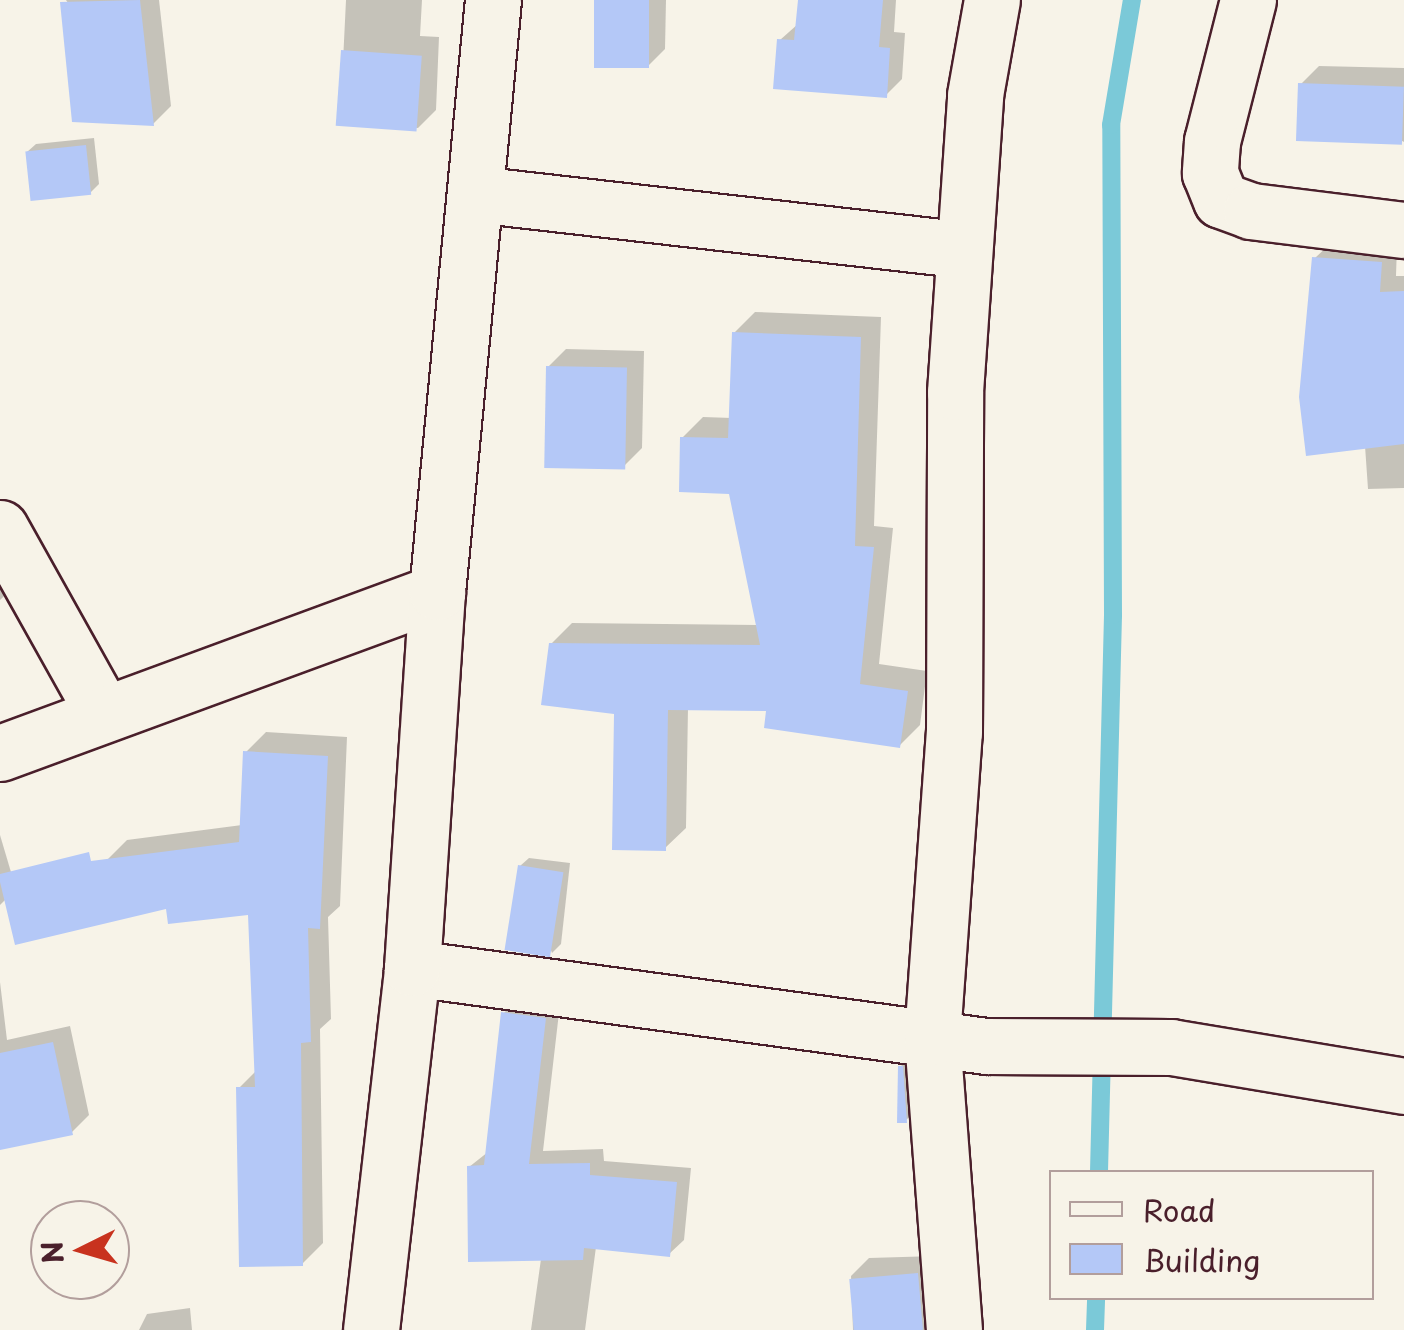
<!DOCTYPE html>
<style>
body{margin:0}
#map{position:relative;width:1404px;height:1330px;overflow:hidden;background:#f7f3e8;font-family:"Playpen Sans",sans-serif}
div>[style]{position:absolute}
.shadow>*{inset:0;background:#0003}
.stream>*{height:18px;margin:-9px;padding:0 9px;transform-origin:9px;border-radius:9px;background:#7bc9d8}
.building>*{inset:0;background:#b4c8f7;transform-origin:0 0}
.roads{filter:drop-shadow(2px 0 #4a1f2b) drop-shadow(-2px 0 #4a1f2b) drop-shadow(0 2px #4a1f2b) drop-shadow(0 -2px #4a1f2b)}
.minor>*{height:55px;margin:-27.5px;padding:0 27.5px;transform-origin:27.5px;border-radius:27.5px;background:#f7f3e8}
span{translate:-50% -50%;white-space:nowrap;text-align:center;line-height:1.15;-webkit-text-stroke:8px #f7f3e8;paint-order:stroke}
.legend{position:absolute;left:1049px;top:1170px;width:325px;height:130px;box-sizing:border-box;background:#f7f3e8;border:2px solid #b29e9c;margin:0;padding:12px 18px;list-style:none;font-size:30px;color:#4a1f2b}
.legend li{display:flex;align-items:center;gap:20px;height:50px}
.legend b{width:50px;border:2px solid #b29e9c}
.north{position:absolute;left:30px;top:1200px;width:100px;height:100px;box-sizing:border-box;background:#f7f3e8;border:2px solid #b29e9c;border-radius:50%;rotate:265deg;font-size:28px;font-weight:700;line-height:40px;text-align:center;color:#4a1f2b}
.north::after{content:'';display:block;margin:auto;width:35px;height:45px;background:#c8321e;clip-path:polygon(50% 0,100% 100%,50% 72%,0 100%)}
</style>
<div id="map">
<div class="shadow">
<i style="clip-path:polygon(66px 0,159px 0,171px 106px,153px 124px)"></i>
<i style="clip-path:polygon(346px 0,422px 0,420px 36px,439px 37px,436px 110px,418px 128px,340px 123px)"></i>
<i style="clip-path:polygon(597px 0,666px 0,665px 49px,647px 67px)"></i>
<i style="clip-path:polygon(800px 0,896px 0,894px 32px,905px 33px,902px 79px,886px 95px,780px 40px,798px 24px)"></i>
<i style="clip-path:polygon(1319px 66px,1404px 68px,1404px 142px,1301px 84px)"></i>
<i style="clip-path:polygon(94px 138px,99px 184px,90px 193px,27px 152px,36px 144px)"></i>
<i style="clip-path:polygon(1332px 242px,1397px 246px,1396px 276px,1404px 276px,1404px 488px,1368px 489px,1365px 446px,1315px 258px)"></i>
<i style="clip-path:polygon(755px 312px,881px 317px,874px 526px,893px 528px,879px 664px,927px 671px,920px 725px,899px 746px,769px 708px,688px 708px,686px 828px,665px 848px,617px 711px,551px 644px,572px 623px,758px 625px,732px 492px,682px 438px,703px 417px,732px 418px,734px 333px)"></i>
<i style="clip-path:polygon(566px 349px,644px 351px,642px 448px,624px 466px,548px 367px)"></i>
<i style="clip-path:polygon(0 538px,21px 580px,0 600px)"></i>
<i style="clip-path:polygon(266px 732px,347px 737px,340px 906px,328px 917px,331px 1019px,320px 1029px,323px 1243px,302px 1264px,239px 1088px,257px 1070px,250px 912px,168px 906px,107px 860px,127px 840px,242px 825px,245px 753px)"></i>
<i style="clip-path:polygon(0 835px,16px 889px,0 905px)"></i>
<i style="clip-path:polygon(529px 858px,570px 863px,561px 944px,552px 953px,520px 866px)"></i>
<i style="clip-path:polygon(0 982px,7px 1040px,70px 1026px,89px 1115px,72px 1132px,0 1116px)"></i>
<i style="clip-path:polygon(518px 998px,560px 1004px,543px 1151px,603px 1149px,604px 1161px,691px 1168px,684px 1240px,669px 1254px,596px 1247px,585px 1330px,531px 1330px,541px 1259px,469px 1167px,488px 1152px,504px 1013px)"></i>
<i style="clip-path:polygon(909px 1058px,915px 1112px,906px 1120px,900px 1067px)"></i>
<i style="clip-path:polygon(936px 1256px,930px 1330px,853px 1330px,851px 1276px,869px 1258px)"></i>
<i style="clip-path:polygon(190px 1308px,192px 1330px,139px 1330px,147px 1314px)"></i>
</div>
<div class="stream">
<i style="left:1099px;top:1172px;width:557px;rotate:-88.56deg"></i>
<i style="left:1113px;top:615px;width:490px;rotate:-90.2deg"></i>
<i style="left:1111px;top:125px;width:127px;rotate:-80.5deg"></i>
<i style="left:1095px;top:1330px;width:32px;rotate:-88deg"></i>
</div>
<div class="building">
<i style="clip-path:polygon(140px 0,154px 126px,72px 122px,60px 2px)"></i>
<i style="left:594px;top:0;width:55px;height:68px"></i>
<i style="clip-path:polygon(798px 0,883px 0,879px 47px,890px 48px,887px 98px,773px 89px,777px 39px,794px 40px)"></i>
<i style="left:341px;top:50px;width:81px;height:76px;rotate:4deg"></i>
<i style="left:1298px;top:83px;width:106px;height:58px;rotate:2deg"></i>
<i style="left:86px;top:145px;width:50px;height:61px;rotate:84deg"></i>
<i style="clip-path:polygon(1312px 257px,1382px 262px,1380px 292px,1404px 291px,1404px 444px,1306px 456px,1299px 397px)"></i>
<i style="clip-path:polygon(732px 332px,861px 337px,855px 546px,874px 547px,860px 684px,908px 691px,900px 748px,764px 728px,766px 711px,668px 710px,666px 851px,612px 850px,614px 714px,541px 705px,549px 643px,760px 645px,729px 494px,679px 492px,680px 437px,728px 438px)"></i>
<i style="left:546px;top:366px;width:81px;height:102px;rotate:1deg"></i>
<i style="clip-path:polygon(243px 751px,328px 756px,320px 929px,308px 928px,311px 1042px,301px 1043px,303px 1266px,239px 1267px,236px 1087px,255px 1087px,248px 915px,168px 924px,166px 909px,15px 945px,0 882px,0 874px,89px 852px,91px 861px,239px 842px)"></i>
<i style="left:518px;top:865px;width:46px;height:86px;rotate:9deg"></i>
<i style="clip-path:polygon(501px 1012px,546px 1018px,529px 1164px,590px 1163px,590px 1175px,677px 1182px,670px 1257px,584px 1248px,583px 1260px,468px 1262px,467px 1166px,484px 1165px)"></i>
<i style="clip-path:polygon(53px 1042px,73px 1135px,0 1150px,0 1053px)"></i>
<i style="clip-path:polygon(898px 1066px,903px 1066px,907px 1123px,897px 1123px)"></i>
<i style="left:918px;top:1273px;width:57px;height:69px;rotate:85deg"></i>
</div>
<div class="roads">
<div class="minor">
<i style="left:1248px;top:0;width:146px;rotate:104.3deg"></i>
<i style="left:1212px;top:141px;width:32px;rotate:94deg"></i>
<i style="left:1210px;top:173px;width:29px;rotate:68deg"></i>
<i style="left:1221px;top:200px;width:32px;rotate:20deg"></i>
<i style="left:1251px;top:211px;width:154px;rotate:7.1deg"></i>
<i style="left:475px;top:194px;width:492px;rotate:6.5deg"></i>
<i style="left:0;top:528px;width:211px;rotate:60.8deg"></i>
<i style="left:0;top:753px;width:466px;rotate:-20.2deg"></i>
<i style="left:412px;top:968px;width:579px;rotate:7.74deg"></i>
<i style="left:986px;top:1046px;width:185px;rotate:0.3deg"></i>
<i style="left:1171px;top:1047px;width:236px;rotate:9.5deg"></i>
<i style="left:371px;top:1330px;width:364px;rotate:-83.5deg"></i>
<i style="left:412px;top:968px;width:377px;rotate:-86.2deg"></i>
<i style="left:437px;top:592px;width:595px;rotate:-84.6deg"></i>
<i style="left:954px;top:1330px;width:294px;rotate:-94.3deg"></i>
<i style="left:932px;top:1037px;width:306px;rotate:-85.9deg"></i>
<i style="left:954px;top:732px;width:340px;rotate:-89.8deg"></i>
<i style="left:955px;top:392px;width:298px;rotate:-86.1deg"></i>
<i style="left:975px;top:95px;width:97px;rotate:-79.9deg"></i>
</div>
</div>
<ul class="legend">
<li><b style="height:12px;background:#f7f3e8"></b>Road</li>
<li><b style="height:28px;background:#b4c8f7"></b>Building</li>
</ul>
<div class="north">N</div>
</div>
